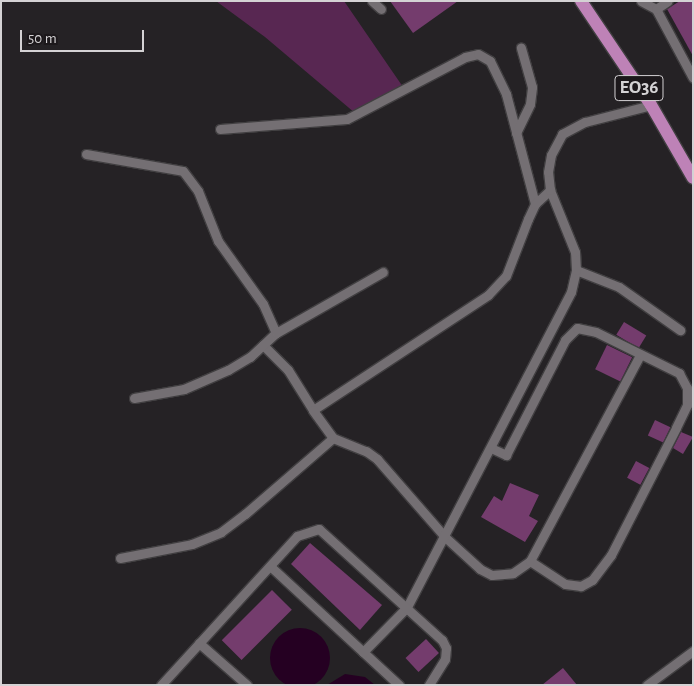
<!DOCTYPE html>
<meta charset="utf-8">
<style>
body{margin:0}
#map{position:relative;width:694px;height:686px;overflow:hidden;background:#252225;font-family:"Alegreya Sans",sans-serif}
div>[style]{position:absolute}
.green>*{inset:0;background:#582752}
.water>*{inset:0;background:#250022}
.round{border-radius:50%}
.building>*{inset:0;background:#743c6d;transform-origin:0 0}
.roads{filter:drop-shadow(1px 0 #413f41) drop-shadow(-1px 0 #413f41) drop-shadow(0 1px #413f41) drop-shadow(0 -1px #413f41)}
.service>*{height:9px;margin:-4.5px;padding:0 4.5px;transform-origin:4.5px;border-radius:4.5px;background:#746f73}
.primary>*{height:12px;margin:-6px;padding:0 6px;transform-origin:6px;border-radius:6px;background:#be82b7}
span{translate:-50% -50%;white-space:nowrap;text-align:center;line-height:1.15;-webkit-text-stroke:4px #1c181b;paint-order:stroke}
.shield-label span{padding:1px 4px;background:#1c181b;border:1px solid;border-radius:4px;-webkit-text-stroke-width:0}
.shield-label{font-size:19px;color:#d4d2d4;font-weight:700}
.frame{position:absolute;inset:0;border:2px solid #d4d2d4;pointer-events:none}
.scale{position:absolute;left:20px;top:30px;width:124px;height:22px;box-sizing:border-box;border:2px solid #d4d2d4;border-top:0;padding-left:6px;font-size:15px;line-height:18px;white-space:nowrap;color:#d4d2d4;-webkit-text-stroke:4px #1c181b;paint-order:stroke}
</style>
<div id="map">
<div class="green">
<i style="clip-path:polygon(216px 1px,344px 1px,403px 87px,355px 113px,265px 37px)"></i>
</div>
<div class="water">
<i class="round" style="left:270px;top:628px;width:60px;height:60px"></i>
<i style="clip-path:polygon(345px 674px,365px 677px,375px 685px,327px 685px)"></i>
</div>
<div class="building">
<i style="clip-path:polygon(390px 1px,458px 1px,413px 33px)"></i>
<i style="clip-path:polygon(680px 1px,693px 1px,693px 56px,667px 9px)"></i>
<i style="left:624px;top:322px;width:26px;height:15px;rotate:31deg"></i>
<i style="left:607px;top:345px;width:28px;height:27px;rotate:26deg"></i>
<i style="left:655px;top:420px;width:17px;height:17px;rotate:25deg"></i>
<i style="clip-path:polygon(681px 432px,693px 437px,683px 454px,673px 448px)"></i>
<i style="left:636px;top:461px;width:15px;height:19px;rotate:28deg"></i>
<i style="clip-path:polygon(510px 483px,539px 495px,529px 516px,538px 521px,525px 542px,481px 517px,494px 496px,502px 501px)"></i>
<i style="clip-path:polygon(310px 543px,382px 605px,360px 630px,291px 564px)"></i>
<i style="left:272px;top:590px;width:28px;height:71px;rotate:45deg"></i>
<i style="left:426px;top:639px;width:19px;height:28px;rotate:47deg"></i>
<i style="clip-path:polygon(563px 668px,577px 685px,542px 685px)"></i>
</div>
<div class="roads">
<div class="service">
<i style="left:372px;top:1px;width:12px;rotate:42deg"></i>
<i style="left:641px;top:1px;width:17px;rotate:28deg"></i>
<i style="left:656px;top:9px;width:78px;rotate:61.8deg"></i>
<i style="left:656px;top:9px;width:14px;rotate:-34deg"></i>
<i style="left:220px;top:129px;width:127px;rotate:-4.5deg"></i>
<i style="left:347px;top:119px;width:133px;rotate:-27.7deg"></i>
<i style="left:465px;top:57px;width:13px;rotate:-13deg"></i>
<i style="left:478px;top:54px;width:14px;rotate:30deg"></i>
<i style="left:490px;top:61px;width:37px;rotate:64deg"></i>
<i style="left:506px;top:94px;width:114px;rotate:75.2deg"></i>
<i style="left:516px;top:133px;width:32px;rotate:-64deg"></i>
<i style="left:530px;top:104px;width:17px;rotate:-83deg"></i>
<i style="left:532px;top:87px;width:41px;rotate:-105.8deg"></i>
<i style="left:86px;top:154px;width:98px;rotate:9.9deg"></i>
<i style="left:183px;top:171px;width:25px;rotate:53deg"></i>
<i style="left:198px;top:191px;width:54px;rotate:68.2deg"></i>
<i style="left:218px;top:241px;width:77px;rotate:54.5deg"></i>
<i style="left:263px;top:304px;width:32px;rotate:66deg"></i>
<i style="left:576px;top:270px;width:46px;rotate:21.6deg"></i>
<i style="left:619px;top:287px;width:75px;rotate:35.2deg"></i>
<i style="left:263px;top:345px;width:35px;rotate:45deg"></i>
<i style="left:288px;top:370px;width:47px;rotate:58deg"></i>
<i style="left:313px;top:410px;width:209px;rotate:-33.3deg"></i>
<i style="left:488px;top:295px;width:26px;rotate:-47deg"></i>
<i style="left:506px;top:276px;width:61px;rotate:-68.9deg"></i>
<i style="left:528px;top:219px;width:17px;rotate:-65deg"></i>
<i style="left:535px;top:204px;width:21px;rotate:-43deg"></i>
<i style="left:134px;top:398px;width:51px;rotate:-10.2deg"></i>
<i style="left:184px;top:389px;width:48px;rotate:-23.4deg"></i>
<i style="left:228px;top:370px;width:26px;rotate:-31deg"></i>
<i style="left:250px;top:357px;width:35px;rotate:-43deg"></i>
<i style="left:276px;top:333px;width:123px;rotate:-29.7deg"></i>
<i style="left:333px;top:438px;width:35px;rotate:22deg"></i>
<i style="left:366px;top:451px;width:14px;rotate:36deg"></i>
<i style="left:377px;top:459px;width:103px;rotate:48.9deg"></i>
<i style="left:445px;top:537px;width:47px;rotate:42.4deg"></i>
<i style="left:480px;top:569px;width:13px;rotate:27deg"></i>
<i style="left:492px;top:575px;width:21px;rotate:-5deg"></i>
<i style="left:513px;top:573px;width:21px;rotate:-35deg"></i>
<i style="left:530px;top:561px;width:234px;rotate:-61.9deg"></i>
<i style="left:491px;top:448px;width:17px;rotate:25deg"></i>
<i style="left:506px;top:455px;width:129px;rotate:-62.8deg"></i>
<i style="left:565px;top:340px;width:17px;rotate:-45deg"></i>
<i style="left:577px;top:328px;width:19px;rotate:12deg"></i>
<i style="left:596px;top:332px;width:93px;rotate:26.3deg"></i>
<i style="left:679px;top:373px;width:17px;rotate:62deg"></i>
<i style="left:687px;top:388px;width:17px;rotate:90deg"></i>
<i style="left:687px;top:405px;width:25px;rotate:116deg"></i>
<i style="left:676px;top:428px;width:143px;rotate:117.1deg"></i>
<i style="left:611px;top:555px;width:31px;rotate:127deg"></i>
<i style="left:592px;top:580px;width:13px;rotate:151deg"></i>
<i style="left:581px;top:586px;width:16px;rotate:-173deg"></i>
<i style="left:565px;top:584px;width:42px;rotate:-146.7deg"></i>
<i style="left:120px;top:558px;width:73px;rotate:-11deg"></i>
<i style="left:192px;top:544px;width:31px;rotate:-22deg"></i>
<i style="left:221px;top:532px;width:30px;rotate:-37deg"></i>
<i style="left:245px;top:514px;width:116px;rotate:-40.8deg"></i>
<i style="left:333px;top:438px;width:34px;rotate:-126deg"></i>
<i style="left:270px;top:566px;width:176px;rotate:42.7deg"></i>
<i style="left:199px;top:643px;width:64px;rotate:41.2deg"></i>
<i style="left:363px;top:652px;width:63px;rotate:-45.6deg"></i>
<i style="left:407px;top:607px;width:355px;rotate:-62.5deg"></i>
<i style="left:571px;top:292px;width:23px;rotate:-77deg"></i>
<i style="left:576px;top:270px;width:18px;rotate:-93deg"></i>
<i style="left:575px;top:252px;width:67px;rotate:-112deg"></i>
<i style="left:550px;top:190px;width:18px;rotate:-96deg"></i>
<i style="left:548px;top:172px;width:17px;rotate:-80deg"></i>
<i style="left:551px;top:155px;width:24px;rotate:-62deg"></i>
<i style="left:562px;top:134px;width:26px;rotate:-28deg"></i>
<i style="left:585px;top:122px;width:68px;rotate:-14.4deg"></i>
<i style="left:161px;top:685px;width:202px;rotate:-47.6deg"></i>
<i style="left:297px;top:536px;width:23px;rotate:-18deg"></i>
<i style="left:319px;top:529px;width:166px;rotate:42.1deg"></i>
<i style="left:442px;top:640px;width:9px;rotate:63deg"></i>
<i style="left:446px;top:648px;width:11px;rotate:95deg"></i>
<i style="left:445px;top:659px;width:31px;rotate:122deg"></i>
<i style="left:647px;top:685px;width:57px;rotate:-36.5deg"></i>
</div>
<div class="primary">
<i style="left:581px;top:1px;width:125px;rotate:56.1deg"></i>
<i style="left:651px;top:105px;width:84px;rotate:60.1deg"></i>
</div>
</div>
<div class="shield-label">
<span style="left:639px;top:88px">ΕΟ36</span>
</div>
<div class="frame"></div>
<div class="scale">50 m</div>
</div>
